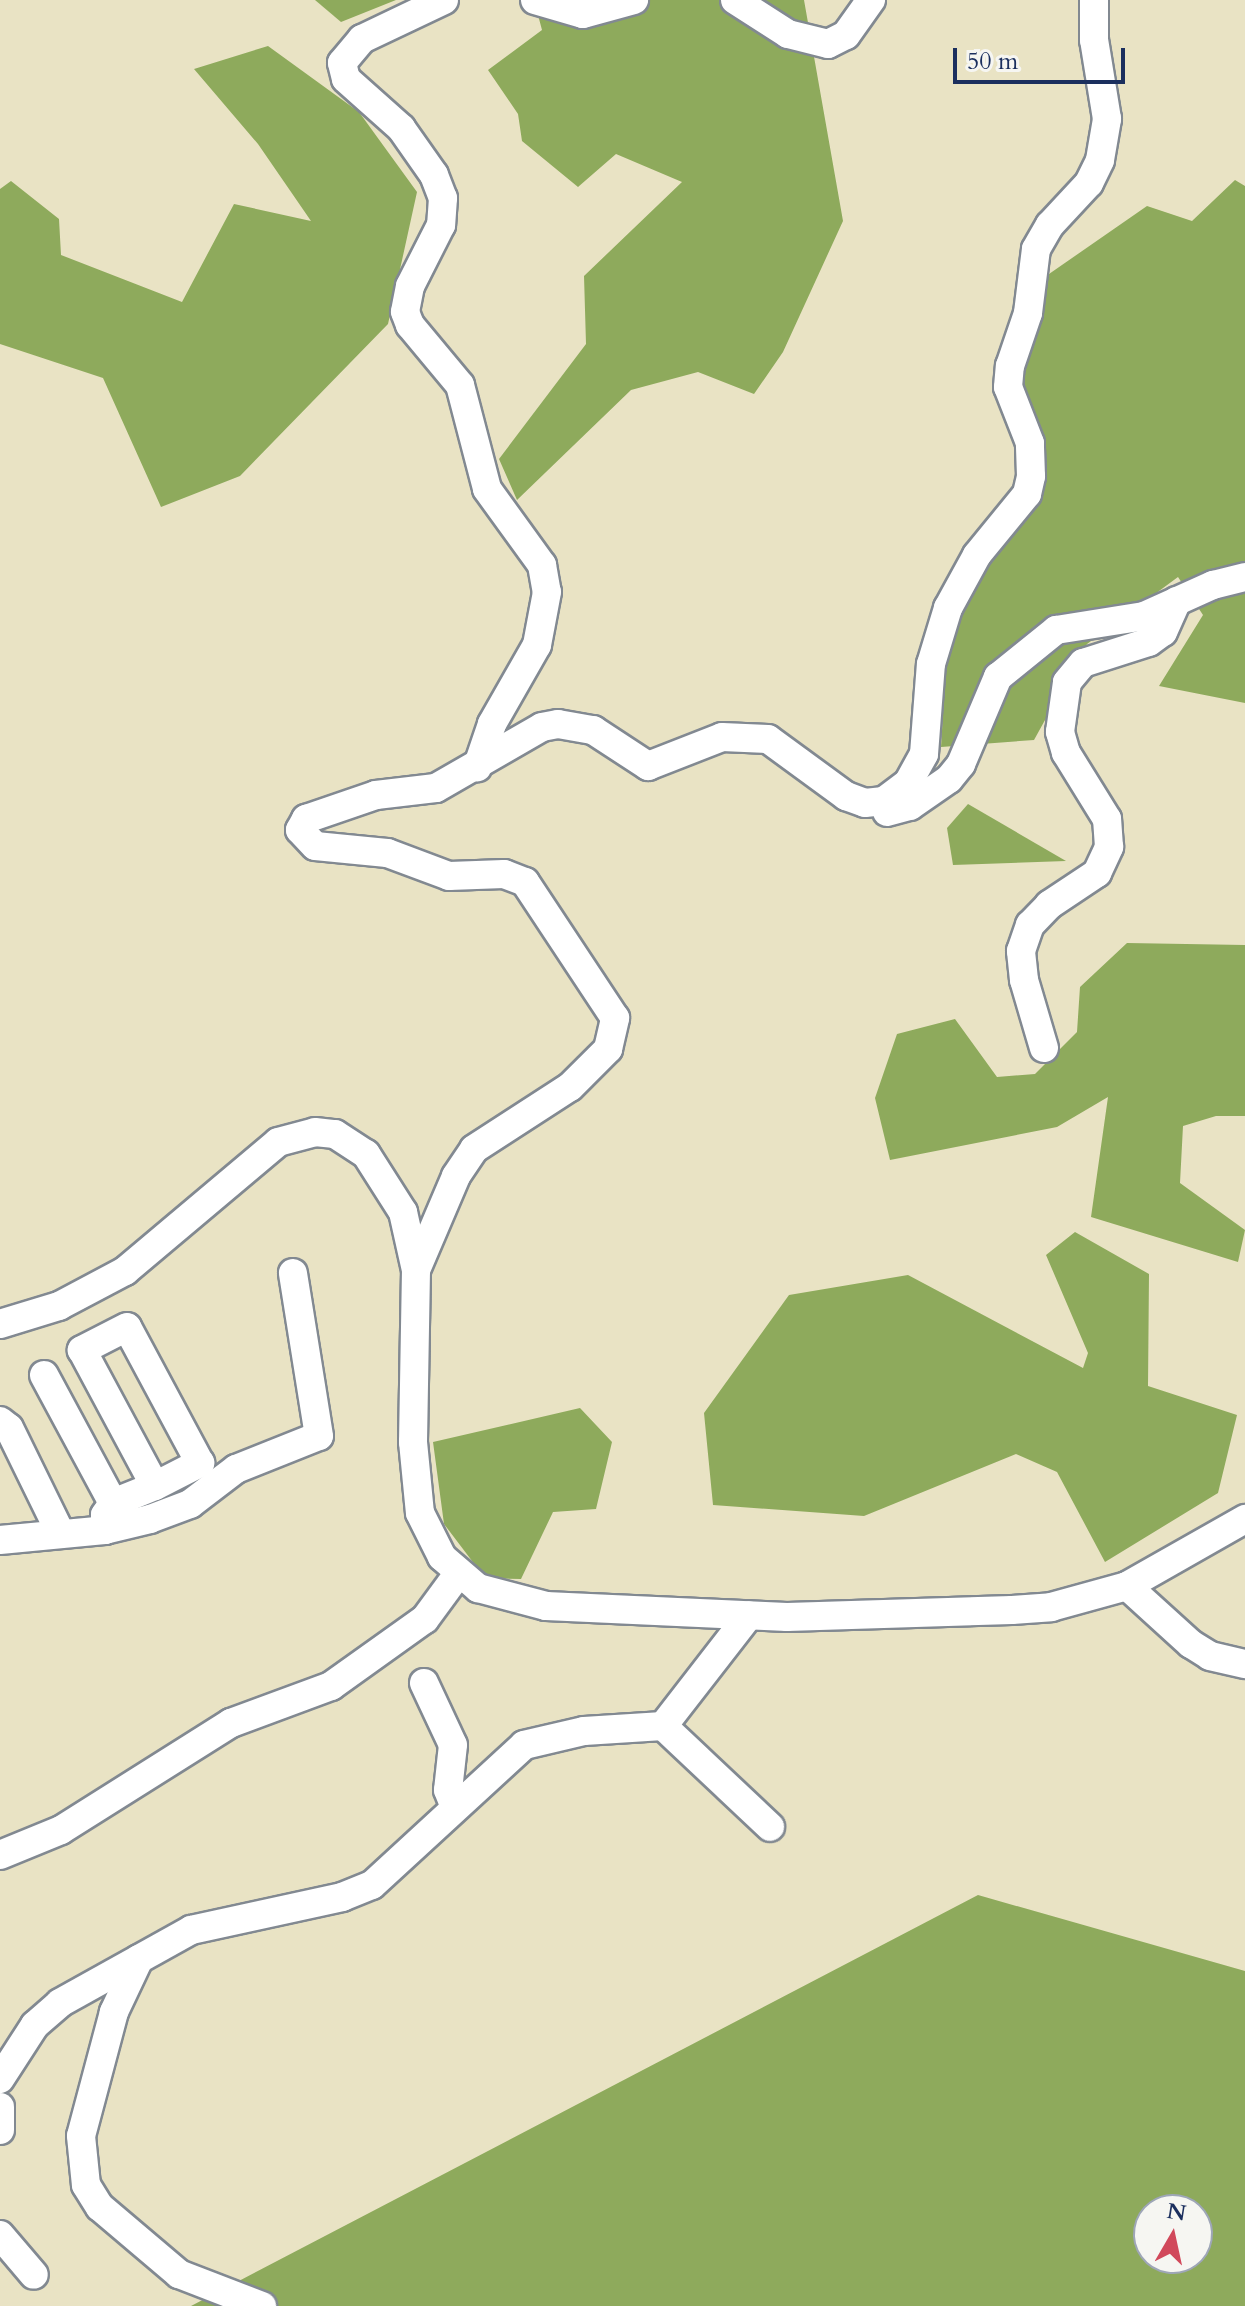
<!DOCTYPE html>
<style>
body{margin:0}
#map{position:relative;width:1245px;height:2306px;overflow:hidden;background:#e9e3c4;font-family:Cardo,serif}
div>[style]{position:absolute}
.forest>*{inset:0;background:#8eaa5c}
.roads{filter:drop-shadow(2px 0 #828991) drop-shadow(-2px 0 #828991) drop-shadow(0 2px #828991) drop-shadow(0 -2px #828991)}
.minor>*{height:28px;margin:-14px;padding:0 14px;transform-origin:14px;border-radius:14px;background:#fff}
span{translate:-50% -50%;white-space:nowrap;text-align:center;line-height:1.15;-webkit-text-stroke:7px #f6f6f2;paint-order:stroke}
.north{position:absolute;left:1133px;top:2194px;width:80px;height:80px;box-sizing:border-box;background:#f6f6f2;border:2px solid #9ea6b7;border-radius:50%;rotate:9deg;font-size:22px;font-weight:700;line-height:32px;text-align:center;color:#1b2f5e}
.north::after{content:'';display:block;margin:auto;width:28px;height:36px;background:#d1495b;clip-path:polygon(50% 0,100% 100%,50% 72%,0 100%)}
.scale{position:absolute;left:953px;top:48px;width:172px;height:36px;box-sizing:border-box;border:4px solid #1b2f5e;border-top:0;padding-left:10px;font-size:24px;line-height:28px;white-space:nowrap;color:#1b2f5e;-webkit-text-stroke:6px #f6f6f2;paint-order:stroke}
</style>
<div id="map">
<div class="forest">
<i style="clip-path:polygon(315px 0,396px 0,341px 22px)"></i>
<i style="clip-path:polygon(534px 0,804px 0,843px 221px,783px 352px,754px 394px,698px 372px,631px 390px,517px 500px,499px 459px,586px 344px,584px 276px,682px 182px,616px 154px,578px 187px,522px 141px,518px 114px,488px 70px,542px 30px)"></i>
<i style="clip-path:polygon(268px 46px,359px 112px,417px 192px,388px 324px,240px 476px,161px 507px,103px 378px,0 344px,0 189px,11px 181px,59px 219px,61px 255px,182px 302px,234px 204px,311px 221px,258px 144px,194px 69px)"></i>
<i style="clip-path:polygon(1235px 180px,1245px 186px,1245px 703px,1159px 686px,1203px 615px,1178px 577px,1087px 644px,1034px 740px,941px 747px,947px 646px,985px 564px,1041px 491px,1046px 450px,1018px 379px,1049px 274px,1147px 206px,1192px 221px)"></i>
<i style="clip-path:polygon(968px 804px,1066px 861px,953px 865px,947px 828px)"></i>
<i style="clip-path:polygon(1127px 943px,1245px 945px,1245px 1116px,1216px 1116px,1183px 1126px,1180px 1183px,1245px 1230px,1238px 1262px,1091px 1217px,1108px 1097px,1057px 1127px,890px 1160px,875px 1098px,897px 1034px,955px 1019px,997px 1077px,1035px 1074px,1077px 1032px,1080px 987px)"></i>
<i style="clip-path:polygon(1075px 1232px,1149px 1274px,1148px 1386px,1237px 1415px,1218px 1493px,1105px 1562px,1057px 1472px,1016px 1454px,864px 1516px,713px 1505px,704px 1413px,789px 1295px,908px 1275px,1083px 1368px,1088px 1353px,1046px 1255px)"></i>
<i style="clip-path:polygon(580px 1408px,612px 1442px,596px 1509px,553px 1512px,521px 1579px,485px 1578px,444px 1524px,433px 1442px)"></i>
<i style="clip-path:polygon(evenodd,978px 1895px,1245px 1971px,1245px 2306px,191px 2306px,978px 1895px,1149px 2210px,1197px 2210px,1197px 2258px,1149px 2258px,1149px 2210px)"></i>
</div>
<div class="roads">
<div class="minor">
<i style="left:444px;top:0;width:91px;rotate:154.6deg"></i>
<i style="left:362px;top:39px;width:31px;rotate:130deg"></i>
<i style="left:342px;top:63px;width:16px;rotate:76deg"></i>
<i style="left:346px;top:79px;width:74px;rotate:41.7deg"></i>
<i style="left:401px;top:128px;width:57px;rotate:54.9deg"></i>
<i style="left:434px;top:175px;width:25px;rotate:69deg"></i>
<i style="left:443px;top:198px;width:27px;rotate:94deg"></i>
<i style="left:441px;top:225px;width:68px;rotate:116.9deg"></i>
<i style="left:410px;top:286px;width:26px;rotate:101deg"></i>
<i style="left:405px;top:312px;width:14px;rotate:69deg"></i>
<i style="left:410px;top:325px;width:78px;rotate:50.2deg"></i>
<i style="left:460px;top:385px;width:107px;rotate:75.4deg"></i>
<i style="left:487px;top:489px;width:94px;rotate:54.1deg"></i>
<i style="left:542px;top:565px;width:27px;rotate:80deg"></i>
<i style="left:547px;top:592px;width:54px;rotate:100.7deg"></i>
<i style="left:537px;top:645px;width:91px;rotate:119.7deg"></i>
<i style="left:492px;top:724px;width:46px;rotate:108.8deg"></i>
<i style="left:535px;top:0;width:50px;rotate:16.3deg"></i>
<i style="left:583px;top:14px;width:53px;rotate:-15.4deg"></i>
<i style="left:735px;top:0;width:63px;rotate:32.7deg"></i>
<i style="left:788px;top:34px;width:41px;rotate:14deg"></i>
<i style="left:828px;top:44px;width:20px;rotate:-27deg"></i>
<i style="left:846px;top:35px;width:43px;rotate:-54.5deg"></i>
<i style="left:887px;top:812px;width:24px;rotate:-15deg"></i>
<i style="left:910px;top:806px;width:47px;rotate:-34.7deg"></i>
<i style="left:949px;top:779px;width:19px;rotate:-51deg"></i>
<i style="left:961px;top:764px;width:95px;rotate:-67deg"></i>
<i style="left:998px;top:677px;width:75px;rotate:-39deg"></i>
<i style="left:1056px;top:630px;width:89px;rotate:-9deg"></i>
<i style="left:1144px;top:616px;width:76px;rotate:-24.2deg"></i>
<i style="left:1213px;top:585px;width:33px;rotate:-14deg"></i>
<i style="left:1044px;top:1048px;width:71px;rotate:-106.4deg"></i>
<i style="left:1024px;top:980px;width:29px;rotate:-96deg"></i>
<i style="left:1021px;top:951px;width:28px;rotate:-71deg"></i>
<i style="left:1030px;top:925px;width:28px;rotate:-46deg"></i>
<i style="left:1049px;top:905px;width:58px;rotate:-33.7deg"></i>
<i style="left:1097px;top:873px;width:29px;rotate:-65deg"></i>
<i style="left:1109px;top:847px;width:28px;rotate:-94deg"></i>
<i style="left:1107px;top:819px;width:78px;rotate:-121.8deg"></i>
<i style="left:1066px;top:753px;width:22px;rotate:-106deg"></i>
<i style="left:1060px;top:732px;width:50px;rotate:-82deg"></i>
<i style="left:1067px;top:682px;width:25px;rotate:-50deg"></i>
<i style="left:1083px;top:663px;width:69px;rotate:-17.7deg"></i>
<i style="left:1149px;top:642px;width:17px;rotate:-36deg"></i>
<i style="left:1163px;top:632px;width:34px;rotate:-66deg"></i>
<i style="left:416px;top:1270px;width:102px;rotate:-66.9deg"></i>
<i style="left:456px;top:1176px;width:32px;rotate:-56deg"></i>
<i style="left:474px;top:1149px;width:114px;rotate:-32.9deg"></i>
<i style="left:570px;top:1087px;width:54px;rotate:-45deg"></i>
<i style="left:608px;top:1049px;width:32px;rotate:-77deg"></i>
<i style="left:615px;top:1018px;width:163px;rotate:-123.5deg"></i>
<i style="left:525px;top:882px;width:22px;rotate:-159deg"></i>
<i style="left:504px;top:874px;width:55px;rotate:177.9deg"></i>
<i style="left:449px;top:876px;width:66px;rotate:-159.6deg"></i>
<i style="left:387px;top:853px;width:72px;rotate:-174.4deg"></i>
<i style="left:315px;top:846px;width:22px;rotate:-133deg"></i>
<i style="left:300px;top:830px;width:13px;rotate:-61deg"></i>
<i style="left:306px;top:819px;width:74px;rotate:-18.9deg"></i>
<i style="left:376px;top:795px;width:60px;rotate:-6.7deg"></i>
<i style="left:436px;top:788px;width:122px;rotate:-29.9deg"></i>
<i style="left:542px;top:727px;width:16px;rotate:-11deg"></i>
<i style="left:558px;top:724px;width:36px;rotate:10deg"></i>
<i style="left:593px;top:730px;width:66px;rotate:33.2deg"></i>
<i style="left:648px;top:766px;width:79px;rotate:-21.4deg"></i>
<i style="left:722px;top:737px;width:46px;rotate:2.5deg"></i>
<i style="left:768px;top:739px;width:97px;rotate:36.2deg"></i>
<i style="left:846px;top:796px;width:20px;rotate:20deg"></i>
<i style="left:865px;top:803px;width:19px;rotate:-6deg"></i>
<i style="left:884px;top:801px;width:30px;rotate:-37deg"></i>
<i style="left:908px;top:783px;width:33px;rotate:-61deg"></i>
<i style="left:924px;top:754px;width:90px;rotate:-85.6deg"></i>
<i style="left:931px;top:664px;width:59px;rotate:-73.1deg"></i>
<i style="left:948px;top:608px;width:60px;rotate:-61.3deg"></i>
<i style="left:977px;top:555px;width:79px;rotate:-50.7deg"></i>
<i style="left:1027px;top:494px;width:18px;rotate:-77deg"></i>
<i style="left:1031px;top:476px;width:33px;rotate:-92deg"></i>
<i style="left:1030px;top:443px;width:60px;rotate:-111.4deg"></i>
<i style="left:1008px;top:387px;width:21px;rotate:-85deg"></i>
<i style="left:1010px;top:366px;width:56px;rotate:-71.2deg"></i>
<i style="left:1028px;top:313px;width:64px;rotate:-82.9deg"></i>
<i style="left:1036px;top:249px;width:28px;rotate:-60deg"></i>
<i style="left:1050px;top:225px;width:57px;rotate:-47.1deg"></i>
<i style="left:1089px;top:183px;width:25px;rotate:-64deg"></i>
<i style="left:1100px;top:160px;width:42px;rotate:-80.3deg"></i>
<i style="left:1107px;top:119px;width:80px;rotate:-99.3deg"></i>
<i style="left:1094px;top:40px;width:40px;rotate:-90deg"></i>
<i style="left:0;top:1324px;width:62px;rotate:-17deg"></i>
<i style="left:59px;top:1306px;width:75px;rotate:-27.9deg"></i>
<i style="left:125px;top:1271px;width:200px;rotate:-40.1deg"></i>
<i style="left:278px;top:1142px;width:38px;rotate:-15deg"></i>
<i style="left:315px;top:1132px;width:20px;rotate:6deg"></i>
<i style="left:335px;top:1134px;width:37px;rotate:33deg"></i>
<i style="left:366px;top:1154px;width:69px;rotate:57.5deg"></i>
<i style="left:403px;top:1212px;width:59px;rotate:77.4deg"></i>
<i style="left:416px;top:1270px;width:172px;rotate:91deg"></i>
<i style="left:413px;top:1442px;width:71px;rotate:84.4deg"></i>
<i style="left:420px;top:1513px;width:49px;rotate:63.4deg"></i>
<i style="left:442px;top:1557px;width:48px;rotate:40.7deg"></i>
<i style="left:478px;top:1588px;width:70px;rotate:14.8deg"></i>
<i style="left:546px;top:1606px;width:241px;rotate:2.6deg"></i>
<i style="left:787px;top:1617px;width:225px;rotate:-1.8deg"></i>
<i style="left:1012px;top:1610px;width:39px;rotate:-4deg"></i>
<i style="left:1051px;top:1607px;width:79px;rotate:-15.4deg"></i>
<i style="left:1127px;top:1586px;width:136px;rotate:-29.6deg"></i>
<i style="left:44px;top:1375px;width:145px;rotate:61.7deg"></i>
<i style="left:0;top:1421px;width:11px;rotate:38deg"></i>
<i style="left:9px;top:1428px;width:118px;rotate:63.9deg"></i>
<i style="left:105px;top:1530px;width:15px;rotate:-90deg"></i>
<i style="left:105px;top:1515px;width:14px;rotate:-56deg"></i>
<i style="left:113px;top:1503px;width:45px;rotate:-22deg"></i>
<i style="left:155px;top:1486px;width:51px;rotate:-27.1deg"></i>
<i style="left:200px;top:1463px;width:154px;rotate:-118.2deg"></i>
<i style="left:127px;top:1327px;width:51px;rotate:152.9deg"></i>
<i style="left:82px;top:1350px;width:154px;rotate:61.8deg"></i>
<i style="left:0;top:1540px;width:105px;rotate:-5.4deg"></i>
<i style="left:105px;top:1530px;width:46px;rotate:-13.7deg"></i>
<i style="left:150px;top:1519px;width:43px;rotate:-20.6deg"></i>
<i style="left:190px;top:1504px;width:58px;rotate:-37.3deg"></i>
<i style="left:236px;top:1469px;width:89px;rotate:-21.7deg"></i>
<i style="left:319px;top:1436px;width:165px;rotate:-99.1deg"></i>
<i style="left:1127px;top:1586px;width:86px;rotate:42.2deg"></i>
<i style="left:1191px;top:1644px;width:22px;rotate:32deg"></i>
<i style="left:1210px;top:1656px;width:36px;rotate:13deg"></i>
<i style="left:424px;top:1683px;width:68px;rotate:64.9deg"></i>
<i style="left:453px;top:1745px;width:45px;rotate:96.3deg"></i>
<i style="left:448px;top:1790px;width:18px;rotate:68deg"></i>
<i style="left:663px;top:1726px;width:147px;rotate:43.3deg"></i>
<i style="left:0;top:1855px;width:66px;rotate:-22.3deg"></i>
<i style="left:61px;top:1830px;width:201px;rotate:-32.2deg"></i>
<i style="left:231px;top:1723px;width:107px;rotate:-20.3deg"></i>
<i style="left:331px;top:1686px;width:115px;rotate:-35.5deg"></i>
<i style="left:425px;top:1619px;width:56px;rotate:-53.7deg"></i>
<i style="left:139px;top:1959px;width:59px;rotate:115.3deg"></i>
<i style="left:114px;top:2012px;width:128px;rotate:104.9deg"></i>
<i style="left:81px;top:2136px;width:49px;rotate:84.2deg"></i>
<i style="left:86px;top:2185px;width:26px;rotate:58deg"></i>
<i style="left:100px;top:2207px;width:104px;rotate:40.3deg"></i>
<i style="left:179px;top:2274px;width:89px;rotate:21.1deg"></i>
<i style="left:0;top:2079px;width:64px;rotate:-57.1deg"></i>
<i style="left:35px;top:2025px;width:33px;rotate:-41deg"></i>
<i style="left:60px;top:2003px;width:150px;rotate:-29.1deg"></i>
<i style="left:191px;top:1930px;width:155px;rotate:-12.3deg"></i>
<i style="left:342px;top:1897px;width:32px;rotate:-22deg"></i>
<i style="left:372px;top:1885px;width:207px;rotate:-42.6deg"></i>
<i style="left:524px;top:1745px;width:62px;rotate:-13.1deg"></i>
<i style="left:584px;top:1731px;width:79px;rotate:-3.6deg"></i>
<i style="left:663px;top:1726px;width:140px;rotate:-52.2deg"></i>
<i style="left:0;top:2107px;width:23px;rotate:90deg"></i>
<i style="left:0;top:2235px;width:52px;rotate:49.6deg"></i>
</div>
</div>
<div class="north">N</div>
<div class="scale">50 m</div>
</div>
